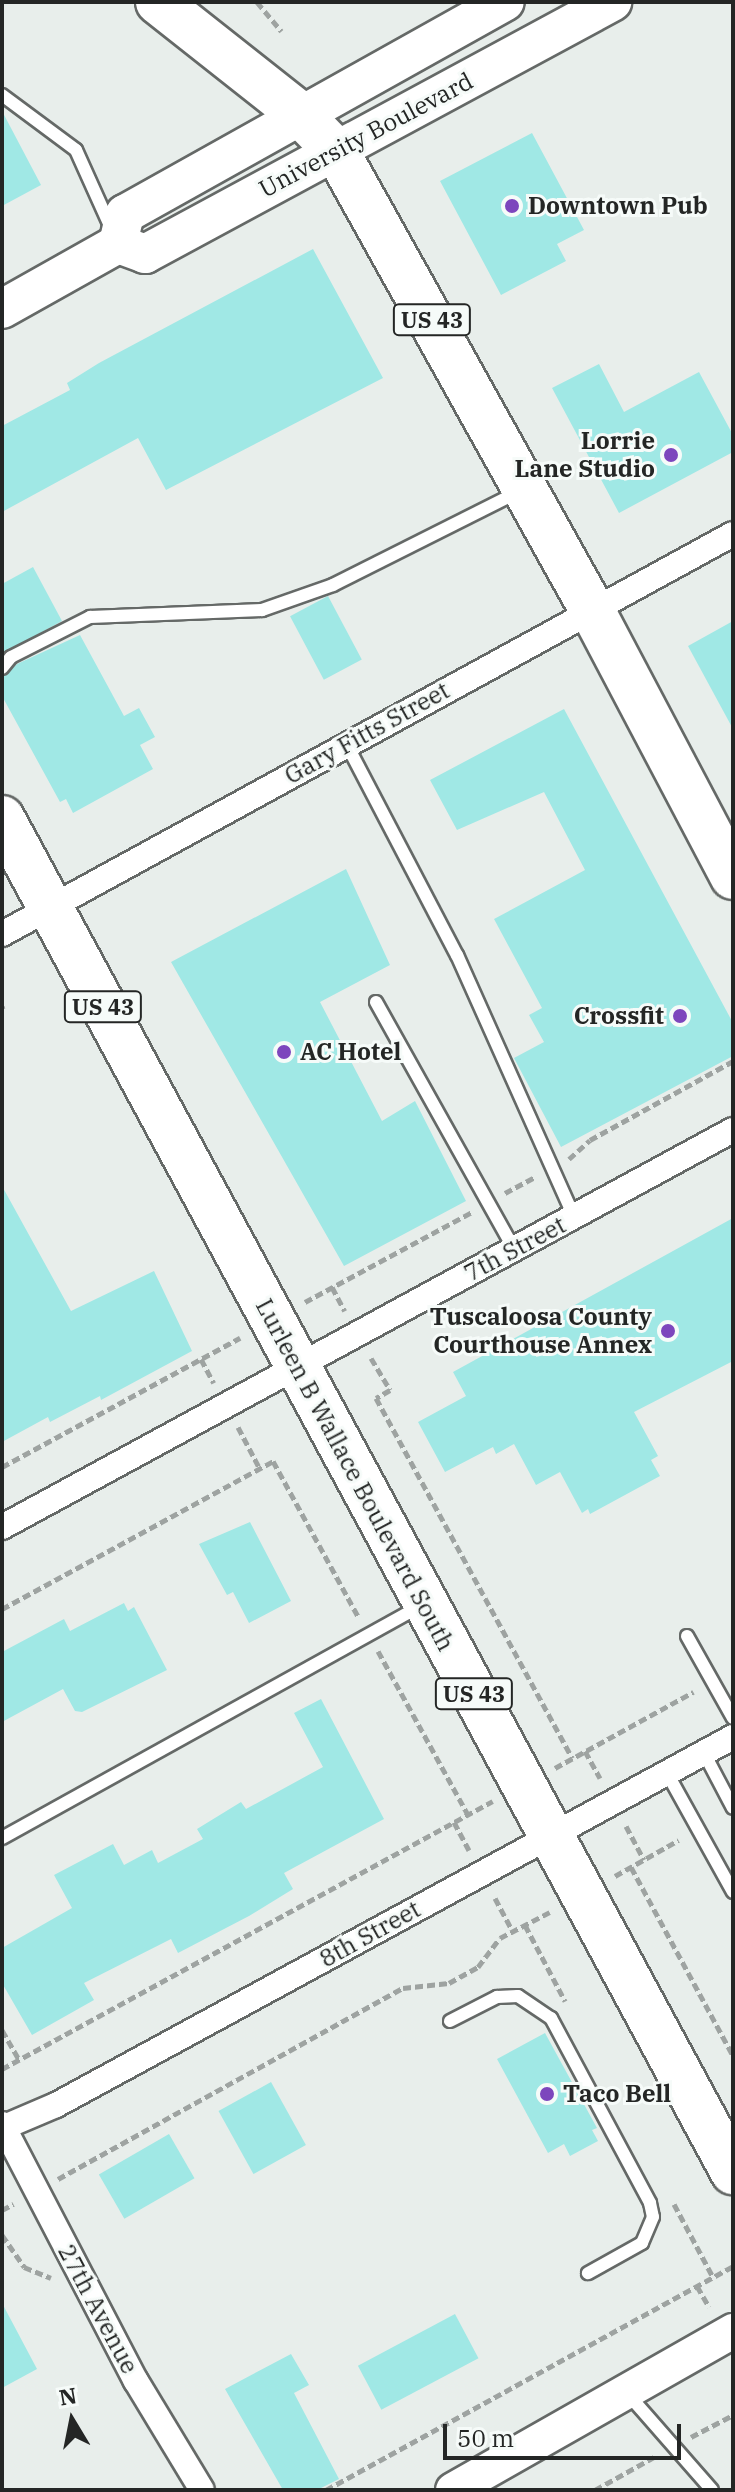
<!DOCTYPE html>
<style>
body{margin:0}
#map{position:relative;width:735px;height:2492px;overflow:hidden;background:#e8eeeb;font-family:"IBM Plex Serif",serif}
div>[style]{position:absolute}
.building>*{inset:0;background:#a0e8e5;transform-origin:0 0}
.path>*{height:5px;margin-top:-2.5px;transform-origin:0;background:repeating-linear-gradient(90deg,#9ea3a1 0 8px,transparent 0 12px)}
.roads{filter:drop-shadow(2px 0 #656967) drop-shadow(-2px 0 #656967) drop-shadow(0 2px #656967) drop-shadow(0 -2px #656967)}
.lane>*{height:12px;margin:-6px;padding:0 6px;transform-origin:6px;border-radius:6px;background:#fff}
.street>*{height:24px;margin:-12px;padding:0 12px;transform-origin:12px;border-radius:12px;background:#fff}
.secondary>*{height:34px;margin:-17px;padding:0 17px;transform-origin:17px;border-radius:17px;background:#fff}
.primary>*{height:38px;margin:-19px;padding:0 19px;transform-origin:19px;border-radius:19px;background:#fff}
.highway>*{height:44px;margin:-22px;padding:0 22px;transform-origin:22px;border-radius:22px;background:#fff}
.dots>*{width:22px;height:22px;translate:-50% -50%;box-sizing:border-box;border:4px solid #f6fbf9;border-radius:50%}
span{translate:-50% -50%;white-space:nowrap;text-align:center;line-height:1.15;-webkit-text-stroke:6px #f6fbf9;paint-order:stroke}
.shield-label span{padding:2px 6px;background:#f6fbf9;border:2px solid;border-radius:6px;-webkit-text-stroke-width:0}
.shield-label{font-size:22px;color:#242625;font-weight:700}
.street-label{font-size:24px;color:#242625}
.poi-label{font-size:24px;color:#242625;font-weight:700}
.left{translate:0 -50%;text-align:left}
.right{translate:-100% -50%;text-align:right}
.frame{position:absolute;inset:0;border:4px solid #242625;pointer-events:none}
.north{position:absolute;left:32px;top:2380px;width:80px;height:80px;-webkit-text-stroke:6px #f6fbf9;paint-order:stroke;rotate:350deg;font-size:22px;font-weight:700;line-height:32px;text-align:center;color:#242625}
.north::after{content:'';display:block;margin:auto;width:28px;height:36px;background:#242625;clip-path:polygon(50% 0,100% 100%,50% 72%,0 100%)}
.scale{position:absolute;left:443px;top:2424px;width:238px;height:36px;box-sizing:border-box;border:4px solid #242625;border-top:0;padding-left:10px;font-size:24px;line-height:28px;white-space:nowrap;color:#242625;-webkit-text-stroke:6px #f6fbf9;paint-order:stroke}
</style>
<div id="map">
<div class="building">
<i style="clip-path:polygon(2px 111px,41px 185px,2px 206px)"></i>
<i style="clip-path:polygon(532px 133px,584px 230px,557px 244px,566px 261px,501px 295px,440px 181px)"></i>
<i style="clip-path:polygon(313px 249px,383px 378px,166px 490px,138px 438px,2px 512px,2px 426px,70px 390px,67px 383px,99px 363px)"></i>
<i style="clip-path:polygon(599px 364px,624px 412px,699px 372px,733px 435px,733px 452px,619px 513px,552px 388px)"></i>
<i style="clip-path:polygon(33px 567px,62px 621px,2px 654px,2px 584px)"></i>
<i style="left:328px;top:596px;width:72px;height:43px;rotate:62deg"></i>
<i style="clip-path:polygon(733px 621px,733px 729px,688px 646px)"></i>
<i style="clip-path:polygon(80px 635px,124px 716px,139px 708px,155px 737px,140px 745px,153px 769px,73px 813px,66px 799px,60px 802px,2px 696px,2px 677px,17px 664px)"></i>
<i style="clip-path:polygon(564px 709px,733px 1023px,733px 1056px,561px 1147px,514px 1058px,544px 1042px,529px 1015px,542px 1008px,494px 919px,585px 870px,544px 792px,457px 830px,430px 780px)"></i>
<i style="clip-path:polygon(346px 869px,390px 965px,320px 1002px,382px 1121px,415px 1101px,466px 1201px,344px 1266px,171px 962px)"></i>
<i style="clip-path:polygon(2px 1186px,71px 1311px,154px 1271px,192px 1351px,101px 1400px,100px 1396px,50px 1422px,48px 1417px,2px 1442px)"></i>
<i style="clip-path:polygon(733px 1218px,733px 1361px,634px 1412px,658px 1456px,651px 1460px,660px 1476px,590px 1514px,588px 1509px,582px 1513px,560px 1472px,536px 1485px,514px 1444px,496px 1454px,493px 1447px,445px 1472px,418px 1422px,466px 1396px,453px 1372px)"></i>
<i style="clip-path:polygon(250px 1522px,291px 1601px,249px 1623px,233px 1592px,227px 1595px,199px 1544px)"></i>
<i style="clip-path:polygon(124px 1603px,128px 1611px,134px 1607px,167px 1670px,82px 1712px,75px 1711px,63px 1689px,2px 1722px,2px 1652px,64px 1619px,70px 1631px)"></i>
<i style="clip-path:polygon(321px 1699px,384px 1819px,284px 1873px,293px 1889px,249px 1916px,178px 1953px,171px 1939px,84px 1983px,94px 2000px,32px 2035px,2px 1983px,2px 1948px,72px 1908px,54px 1875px,113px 1844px,124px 1865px,152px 1850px,158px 1863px,203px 1839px,197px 1829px,241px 1802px,246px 1809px,323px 1767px,294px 1713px)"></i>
<i style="clip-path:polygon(545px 2033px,597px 2128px,592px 2130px,598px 2141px,570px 2156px,564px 2144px,548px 2153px,497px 2059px)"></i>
<i style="left:271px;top:2082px;width:72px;height:60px;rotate:61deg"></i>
<i style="left:169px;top:2134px;width:51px;height:81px;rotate:60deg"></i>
<i style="clip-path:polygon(2px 2303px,37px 2369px,2px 2388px)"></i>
<i style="left:455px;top:2314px;width:50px;height:110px;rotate:62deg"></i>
<i style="clip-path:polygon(291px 2354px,309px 2385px,294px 2393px,339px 2479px,317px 2490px,283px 2490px,225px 2389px)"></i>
</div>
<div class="path">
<i style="left:257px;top:2px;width:38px;rotate:50deg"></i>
<i style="left:2px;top:1006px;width:3px;rotate:72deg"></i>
<i style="left:569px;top:1159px;width:28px;rotate:-42deg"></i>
<i style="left:590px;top:1140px;width:163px;rotate:-28.9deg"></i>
<i style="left:505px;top:1193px;width:34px;rotate:-28deg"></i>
<i style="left:332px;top:1287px;width:27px;rotate:62deg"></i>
<i style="left:305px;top:1302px;width:190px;rotate:-28.3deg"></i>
<i style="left:371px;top:1358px;width:37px;rotate:59deg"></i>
<i style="left:390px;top:1390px;width:16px;rotate:150deg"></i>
<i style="left:376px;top:1398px;width:410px;rotate:61.4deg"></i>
<i style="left:201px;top:1359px;width:27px;rotate:62deg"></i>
<i style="left:238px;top:1427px;width:47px;rotate:62.4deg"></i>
<i style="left:2px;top:1467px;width:271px;rotate:-28.5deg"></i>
<i style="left:2px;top:1609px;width:309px;rotate:-28.6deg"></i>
<i style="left:273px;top:1461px;width:179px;rotate:61.3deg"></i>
<i style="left:378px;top:1651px;width:187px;rotate:61.2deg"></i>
<i style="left:585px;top:1751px;width:31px;rotate:61deg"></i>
<i style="left:555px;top:1768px;width:158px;rotate:-28.8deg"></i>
<i style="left:454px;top:1822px;width:32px;rotate:62deg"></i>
<i style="left:626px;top:1826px;width:38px;rotate:62deg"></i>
<i style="left:631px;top:1867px;width:215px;rotate:61.6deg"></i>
<i style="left:615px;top:1876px;width:73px;rotate:-29.4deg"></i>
<i style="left:495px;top:1898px;width:38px;rotate:62deg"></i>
<i style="left:525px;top:1925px;width:86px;rotate:62.2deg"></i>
<i style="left:2px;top:2030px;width:34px;rotate:60deg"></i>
<i style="left:2px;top:2069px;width:559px;rotate:-28.63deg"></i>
<i style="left:58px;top:2179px;width:394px;rotate:-29deg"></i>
<i style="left:403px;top:1988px;width:46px;rotate:-6.2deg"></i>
<i style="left:449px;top:1983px;width:33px;rotate:-29deg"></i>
<i style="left:478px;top:1967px;width:36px;rotate:-53deg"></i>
<i style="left:500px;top:1938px;width:56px;rotate:-27.5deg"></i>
<i style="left:674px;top:2204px;width:83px;rotate:61.9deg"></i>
<i style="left:2px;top:2210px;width:13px;rotate:-27deg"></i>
<i style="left:2px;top:2235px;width:39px;rotate:55deg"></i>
<i style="left:24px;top:2267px;width:29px;rotate:22deg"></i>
<i style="left:697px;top:2286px;width:24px;rotate:60deg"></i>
<i style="left:691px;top:2437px;width:47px;rotate:-27.6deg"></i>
<i style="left:326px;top:2490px;width:465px;rotate:-28.8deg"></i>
<i style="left:595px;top:2490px;width:68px;rotate:-29.2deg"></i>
</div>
<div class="roads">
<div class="lane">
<i style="left:2px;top:95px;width:92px;rotate:36.6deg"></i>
<i style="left:76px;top:150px;width:88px;rotate:65.8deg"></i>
<i style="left:2px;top:668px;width:14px;rotate:-51deg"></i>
<i style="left:11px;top:657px;width:89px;rotate:-26.9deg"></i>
<i style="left:90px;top:617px;width:172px;rotate:-2.3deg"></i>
<i style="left:262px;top:610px;width:75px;rotate:-19.4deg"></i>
<i style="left:333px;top:585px;width:207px;rotate:-26.7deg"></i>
<i style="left:347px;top:745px;width:237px;rotate:62.4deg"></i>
<i style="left:457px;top:955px;width:287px;rotate:65.9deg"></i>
<i style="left:376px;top:1002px;width:283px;rotate:60.8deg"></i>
<i style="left:687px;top:1636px;width:94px;rotate:60.7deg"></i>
<i style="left:704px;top:1753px;width:62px;rotate:62.2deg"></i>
<i style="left:667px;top:1773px;width:136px;rotate:61deg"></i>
<i style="left:2px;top:1838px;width:477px;rotate:-29deg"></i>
<i style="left:450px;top:2021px;width:53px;rotate:-27.1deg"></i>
<i style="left:497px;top:1997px;width:21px;rotate:-3deg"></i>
<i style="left:518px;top:1996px;width:40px;rotate:34deg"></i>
<i style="left:551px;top:2018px;width:210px;rotate:61.8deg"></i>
<i style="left:650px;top:2203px;width:14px;rotate:78deg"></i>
<i style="left:653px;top:2217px;width:28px;rotate:113deg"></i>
<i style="left:642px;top:2243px;width:62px;rotate:150.9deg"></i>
<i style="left:627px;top:2393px;width:129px;rotate:48.8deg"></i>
</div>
<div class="street">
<i style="left:2px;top:934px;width:833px;rotate:-28.69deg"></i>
<i style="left:2px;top:1527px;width:832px;rotate:-28.51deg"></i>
<i style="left:2px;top:2124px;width:290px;rotate:62.5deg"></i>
<i style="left:136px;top:2381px;width:127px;rotate:58.8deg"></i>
<i style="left:2px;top:2128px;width:59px;rotate:-23.1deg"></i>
<i style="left:56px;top:2105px;width:771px;rotate:-28.53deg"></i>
</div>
<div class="secondary">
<i style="left:453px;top:2490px;width:322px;rotate:-29.6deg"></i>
</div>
<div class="primary">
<i style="left:118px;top:244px;width:29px;rotate:20deg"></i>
<i style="left:145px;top:254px;width:531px;rotate:-28.35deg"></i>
<i style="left:2px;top:309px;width:133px;rotate:-29.3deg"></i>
<i style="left:118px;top:244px;width:31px;rotate:-77deg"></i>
<i style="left:125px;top:214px;width:435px;rotate:-29.2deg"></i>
</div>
<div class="highway">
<i style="left:158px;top:2px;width:181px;rotate:38.3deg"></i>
<i style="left:300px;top:114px;width:53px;rotate:45.8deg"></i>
<i style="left:337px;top:152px;width:522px;rotate:60.88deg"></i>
<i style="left:591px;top:608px;width:304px;rotate:62.2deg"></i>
<i style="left:2px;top:818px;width:1539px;rotate:61.64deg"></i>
</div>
</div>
<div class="dots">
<i style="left:512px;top:206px;background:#7d46bd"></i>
<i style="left:671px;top:455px;background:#7d46bd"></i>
<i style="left:680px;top:1016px;background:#7d46bd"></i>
<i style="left:284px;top:1052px;background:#7d46bd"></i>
<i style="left:668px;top:1331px;background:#7d46bd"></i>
<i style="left:547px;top:2094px;background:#7d46bd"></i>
</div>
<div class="shield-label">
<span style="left:432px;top:320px">US 43</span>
<span style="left:103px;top:1007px">US 43</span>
<span style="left:474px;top:1694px">US 43</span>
</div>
<div class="street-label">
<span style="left:366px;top:135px;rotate:-28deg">University Boulevard</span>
<span style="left:367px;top:733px;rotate:-29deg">Gary Fitts Street</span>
<span style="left:515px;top:1249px;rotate:-28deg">7th Street</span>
<span style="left:355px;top:1475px;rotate:62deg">Lurleen B Wallace Boulevard South</span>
<span style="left:370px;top:1934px;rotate:-29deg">8th Street</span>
<span style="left:98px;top:2309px;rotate:62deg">27th Avenue</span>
</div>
<div class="poi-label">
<span class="left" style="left:528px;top:206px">Downtown Pub</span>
<span class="right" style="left:655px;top:455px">Lorrie<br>Lane Studio</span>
<span class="right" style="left:664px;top:1016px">Crossfit</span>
<span class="left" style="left:300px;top:1052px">AC Hotel</span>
<span class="right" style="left:652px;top:1331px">Tuscaloosa County<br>Courthouse Annex</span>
<span class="left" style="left:563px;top:2094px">Taco Bell</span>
</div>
<div class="frame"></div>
<div class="north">N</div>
<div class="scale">50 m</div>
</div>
